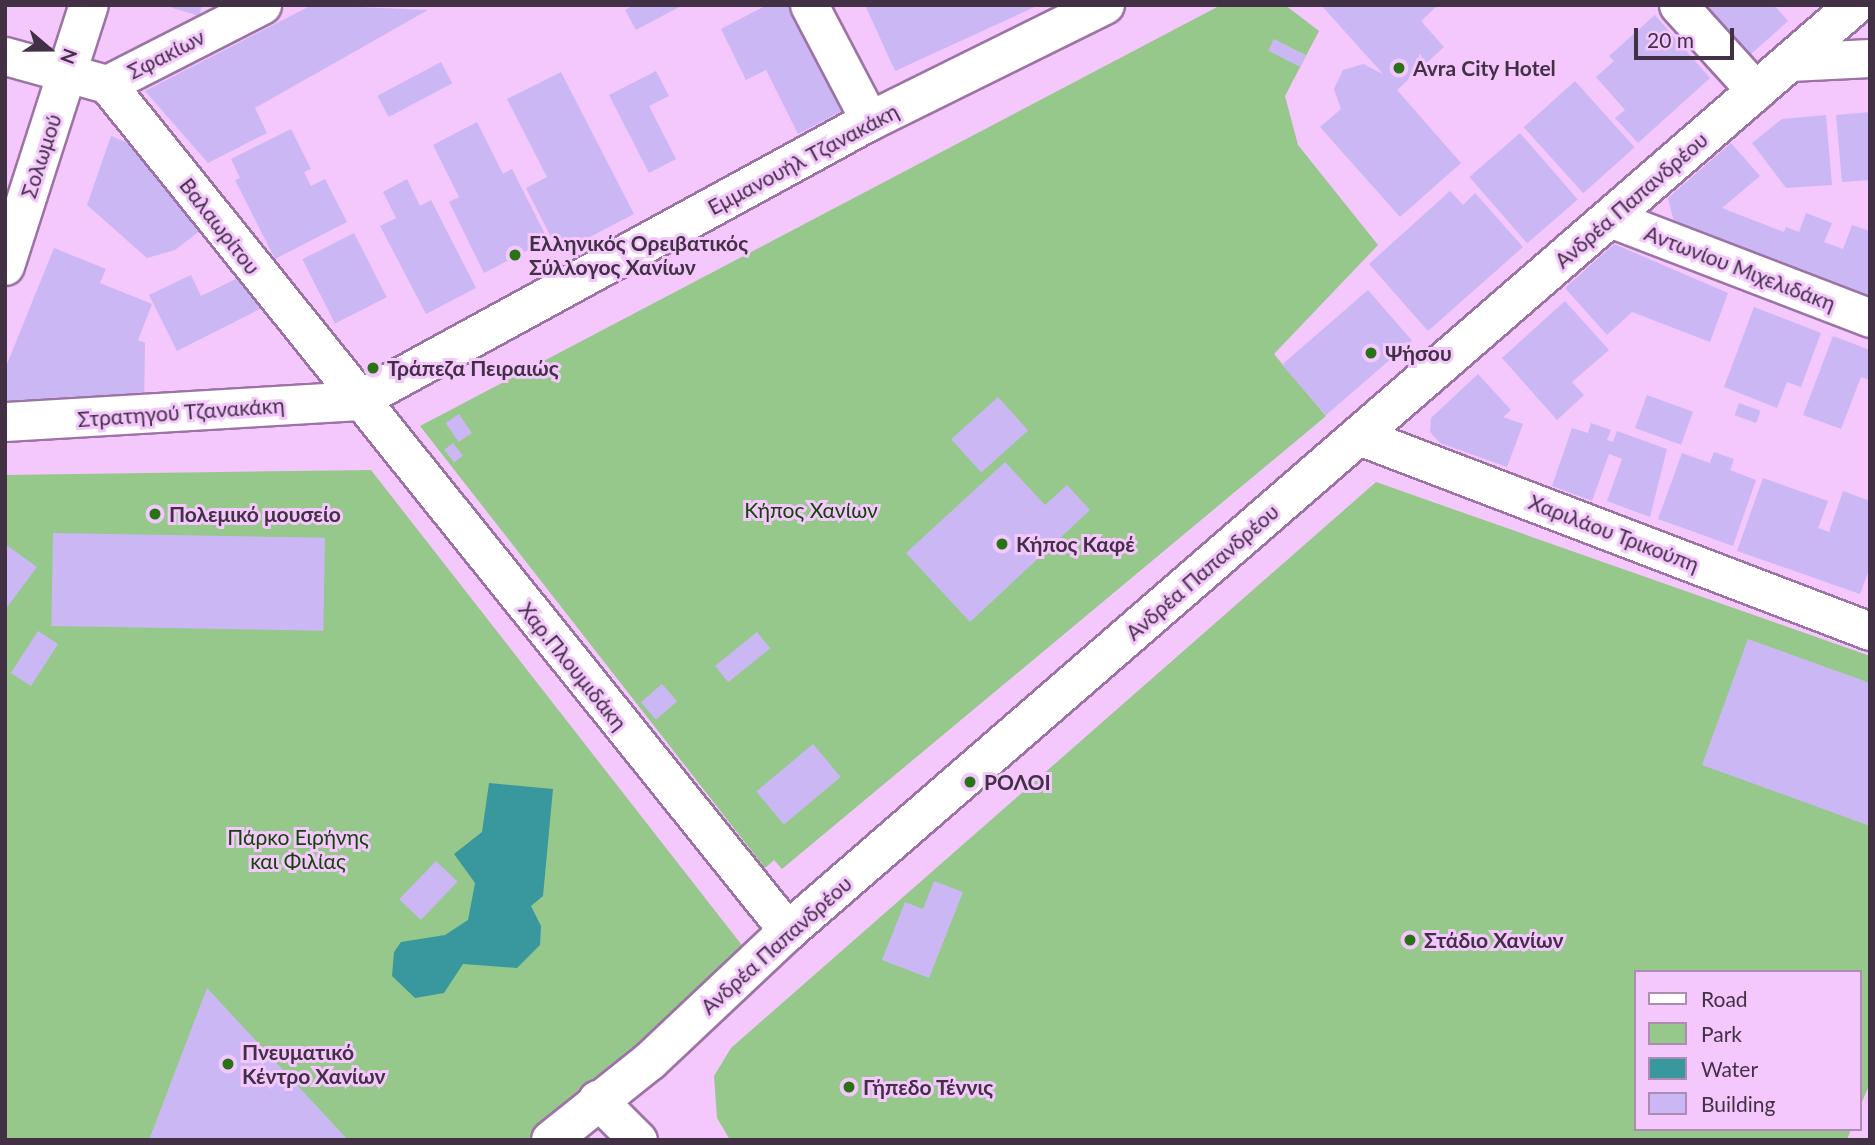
<!DOCTYPE html>
<meta charset="utf-8">
<style>
body{margin:0}
#map{position:relative;width:1875px;height:1145px;overflow:hidden;background:#f4c7fd;font-family:Lato,sans-serif}
div>[style]{position:absolute}
.green>*{inset:0;background:#96c88c}
.water>*{inset:0;background:#38989d}
.building>*{inset:0;background:#ccb7f5;transform-origin:0 0}
.roads{filter:drop-shadow(2px 0 #9c73a5) drop-shadow(-2px 0 #9c73a5) drop-shadow(0 2px #9c73a5) drop-shadow(0 -2px #9c73a5)}
.minor>*{height:37px;margin:-18.5px;padding:0 18.5px;transform-origin:18.5px;border-radius:18.5px;background:#fff}
.secondary>*{height:38px;margin:-19px;padding:0 19px;transform-origin:19px;border-radius:19px;background:#fff}
.dots>*{width:19px;height:19px;translate:-50% -50%;box-sizing:border-box;border:4px solid #f4c7fd;border-radius:50%}
span{translate:-50% -50%;white-space:nowrap;text-align:center;line-height:1.15;-webkit-text-stroke:6px #f4c7fd;paint-order:stroke}
.street-label{font-size:21px;color:#423045}
.poi-label{font-size:21px;color:#423045;font-weight:700}
.left{translate:0 -50%;text-align:left}
.park-label{font-size:21px;color:#124505}
.frame{position:absolute;inset:0;border:7px solid #423045;pointer-events:none}
.legend{position:absolute;left:1634px;top:970px;width:228px;height:161px;box-sizing:border-box;background:#f4c7fd;border:2px solid #ad8bb3;margin:0;padding:9px 12px;list-style:none;font-size:21px;color:#423045}
.legend li{display:flex;align-items:center;gap:14px;height:35px}
.legend b{width:35px;border:2px solid #ad8bb3}
.north{position:absolute;left:14px;top:14px;width:70px;height:70px;-webkit-text-stroke:5px #f4c7fd;paint-order:stroke;rotate:110deg;font-size:19px;font-weight:700;line-height:28px;text-align:center;color:#423045}
.north::after{content:'';display:block;margin:auto;width:24px;height:32px;background:#423045;clip-path:polygon(50% 0,100% 100%,50% 72%,0 100%)}
.scale{position:absolute;left:1634px;top:28px;width:100px;height:32px;box-sizing:border-box;border:4px solid #423045;border-top:0;padding-left:9px;font-size:21px;line-height:24px;white-space:nowrap;color:#423045;-webkit-text-stroke:5px #f4c7fd;paint-order:stroke}
</style>
<div id="map">
<div class="green">
<i style="clip-path:polygon(1221px 5px,1285px 5px,1319px 31px,1285px 96px,1298px 145px,1378px 245px,1274px 354px,1326px 416px,782px 869px,774px 860px,765px 868px,420px 426px)"></i>
<i style="clip-path:polygon(371px 470px,748px 953px,533px 1140px,5px 1140px,5px 475px)"></i>
<i style="clip-path:polygon(1376px 482px,1870px 656px,1870px 1083px,1859px 1109px,1859px 972px,1635px 972px,1635px 1129px,1851px 1129px,1847px 1140px,730px 1140px,717px 1118px,714px 1076px,731px 1048px)"></i>
</div>
<div class="water">
<i style="clip-path:polygon(489px 783px,553px 789px,543px 896px,531px 906px,541px 926px,540px 945px,517px 968px,463px 964px,444px 993px,415px 998px,392px 976px,394px 952px,401px 942px,445px 935px,468px 920px,475px 883px,454px 854px,482px 832px)"></i>
</div>
<div class="building">
<i style="clip-path:polygon(163px 5px,202px 5px,199px 16px)"></i>
<i style="clip-path:polygon(312px 5px,428px 10px,255px 108px,267px 133px,208px 163px,145px 91px)"></i>
<i style="clip-path:polygon(634px 5px,683px 5px,636px 30px,625px 10px)"></i>
<i style="clip-path:polygon(767px 5px,798px 5px,850px 107px,798px 134px,766px 70px,746px 80px,721px 29px)"></i>
<i style="clip-path:polygon(865px 5px,1039px 5px,895px 71px)"></i>
<i style="clip-path:polygon(1321px 5px,1438px 5px,1421px 21px,1444px 47px,1397px 90px,1461px 163px,1400px 217px,1320px 127px,1341px 109px,1334px 89px,1343px 70px,1363px 64px,1383px 74px)"></i>
<i style="clip-path:polygon(1689px 5px,1774px 5px,1788px 21px,1741px 63px)"></i>
<i style="clip-path:polygon(1655px 15px,1710px 78px,1638px 143px,1615px 118px,1625px 110px,1596px 77px,1614px 61px,1609px 56px)"></i>
<i style="left:1274px;top:39px;width:36px;height:13px;rotate:27deg"></i>
<i style="left:441px;top:62px;width:24px;height:72px;rotate:62deg"></i>
<i style="clip-path:polygon(656px 71px,669px 96px,649px 106px,676px 159px,649px 173px,609px 95px)"></i>
<i style="clip-path:polygon(561px 72px,634px 214px,559px 253px,526px 188px,547px 177px,507px 99px)"></i>
<i style="left:1575px;top:81px;width:89px;height:69px;rotate:48deg"></i>
<i style="clip-path:polygon(1870px 112px,1870px 180px,1842px 182px,1836px 115px)"></i>
<i style="clip-path:polygon(1826px 115px,1832px 185px,1786px 188px,1752px 143px,1782px 119px)"></i>
<i style="clip-path:polygon(477px 122px,503px 174px,512px 169px,548px 240px,484px 273px,449px 202px,459px 197px,433px 145px)"></i>
<i style="clip-path:polygon(291px 129px,311px 169px,304px 172px,311px 186px,325px 179px,347px 222px,275px 259px,235px 180px,240px 178px,231px 159px)"></i>
<i style="left:1520px;top:133px;width:88px;height:67px;rotate:49deg"></i>
<i style="clip-path:polygon(111px 136px,141px 148px,201px 230px,175px 250px,147px 258px,87px 205px)"></i>
<i style="clip-path:polygon(1731px 143px,1760px 176px,1722px 208px,1784px 232px,1786px 227px,1799px 232px,1806px 213px,1832px 223px,1824px 242px,1843px 249px,1852px 225px,1870px 231px,1870px 301px,1675px 226px,1668px 198px)"></i>
<i style="clip-path:polygon(407px 179px,420px 206px,431px 200px,476px 288px,426px 314px,380px 226px,396px 218px,383px 192px)"></i>
<i style="clip-path:polygon(1450px 191px,1463px 205px,1475px 193px,1523px 247px,1428px 331px,1369px 264px)"></i>
<i style="left:354px;top:233px;width:72px;height:58px;rotate:63deg"></i>
<i style="clip-path:polygon(1614px 244px,1728px 293px,1710px 342px,1632px 312px,1607px 335px,1565px 288px)"></i>
<i style="clip-path:polygon(54px 248px,106px 269px,100px 283px,152px 304px,138px 340px,145px 343px,144px 407px,5px 410px,5px 369px)"></i>
<i style="clip-path:polygon(191px 275px,201px 296px,244px 275px,260px 309px,177px 351px,149px 295px)"></i>
<i style="left:1368px;top:290px;width:67px;height:114px;rotate:49deg"></i>
<i style="clip-path:polygon(1565px 301px,1609px 350px,1572px 382px,1584px 395px,1557px 420px,1502px 358px)"></i>
<i style="clip-path:polygon(1754px 307px,1821px 333px,1801px 387px,1787px 382px,1777px 408px,1724px 387px)"></i>
<i style="clip-path:polygon(1833px 336px,1870px 350px,1870px 380px,1861px 377px,1841px 429px,1803px 415px)"></i>
<i style="clip-path:polygon(1478px 374px,1511px 410px,1503px 417px,1523px 424px,1507px 467px,1440px 443px,1430px 432px,1431px 418px)"></i>
<i style="left:1647px;top:395px;width:49px;height:35px;rotate:20deg"></i>
<i style="left:998px;top:397px;width:45px;height:63px;rotate:48deg"></i>
<i style="left:1739px;top:403px;width:23px;height:13px;rotate:20deg"></i>
<i style="left:459px;top:414px;width:23px;height:16px;rotate:56deg"></i>
<i style="clip-path:polygon(1591px 423px,1611px 430px,1607px 440px,1613px 442px,1617px 431px,1667px 449px,1650px 517px,1607px 501px,1622px 459px,1609px 454px,1592px 501px,1552px 486px,1572px 428px,1588px 433px)"></i>
<i style="left:453px;top:443px;width:16px;height:11px;rotate:52deg"></i>
<i style="clip-path:polygon(1714px 452px,1734px 459px,1730px 470px,1756px 480px,1733px 546px,1658px 519px,1682px 453px,1710px 463px)"></i>
<i style="clip-path:polygon(1005px 462px,1045px 505px,1067px 485px,1090px 510px,970px 622px,906px 553px)"></i>
<i style="clip-path:polygon(1763px 478px,1828px 501px,1818px 528px,1829px 532px,1843px 491px,1870px 501px,1870px 567px,1860px 594px,1737px 551px)"></i>
<i style="left:53px;top:533px;width:272px;height:93px;rotate:1deg"></i>
<i style="clip-path:polygon(5px 544px,37px 567px,5px 610px)"></i>
<i style="left:38px;top:631px;width:24px;height:50px;rotate:33deg"></i>
<i style="left:757px;top:632px;width:21px;height:54px;rotate:51deg"></i>
<i style="clip-path:polygon(1748px 639px,1870px 683px,1870px 826px,1702px 765px)"></i>
<i style="left:662px;top:684px;width:23px;height:28px;rotate:49deg"></i>
<i style="left:813px;top:744px;width:43px;height:74px;rotate:50deg"></i>
<i style="left:436px;top:861px;width:30px;height:53px;rotate:44deg"></i>
<i style="clip-path:polygon(934px 881px,963px 892px,929px 978px,882px 960px,905px 902px,923px 909px)"></i>
<i style="clip-path:polygon(207px 988px,348px 1140px,149px 1140px)"></i>
</div>
<div class="roads">
<div class="minor">
<i style="left:809px;top:5px;width:131px;rotate:62.3deg"></i>
<i style="left:1678px;top:5px;width:116px;rotate:47.8deg"></i>
<i style="left:5px;top:56px;width:106px;rotate:15.4deg"></i>
<i style="left:107px;top:84px;width:1087px;rotate:51.2deg"></i>
<i style="left:1790px;top:62px;width:80px;rotate:-2.9deg"></i>
<i style="left:107px;top:84px;width:174px;rotate:-27deg"></i>
<i style="left:1610px;top:218px;width:279px;rotate:21deg"></i>
<i style="left:1359px;top:436px;width:547px;rotate:20.89deg"></i>
<i style="left:597px;top:1099px;width:58px;rotate:45deg"></i>
</div>
<div class="secondary">
<i style="left:5px;top:266px;width:274px;rotate:-72.2deg"></i>
<i style="left:5px;top:422px;width:353px;rotate:-3.4deg"></i>
<i style="left:357px;top:401px;width:584px;rotate:-28.63deg"></i>
<i style="left:870px;top:121px;width:262px;rotate:-26.3deg"></i>
<i style="left:551px;top:1140px;width:127px;rotate:-38.6deg"></i>
<i style="left:650px;top:1061px;width:190px;rotate:-43.3deg"></i>
<i style="left:788px;top:931px;width:1413px;rotate:-40.95deg"></i>
</div>
</div>
<div class="dots">
<i style="left:1399px;top:68px;background:#297316"></i>
<i style="left:515px;top:255px;background:#297316"></i>
<i style="left:1371px;top:353px;background:#297316"></i>
<i style="left:373px;top:368px;background:#297316"></i>
<i style="left:155px;top:514px;background:#297316"></i>
<i style="left:1002px;top:544px;background:#297316"></i>
<i style="left:970px;top:782px;background:#297316"></i>
<i style="left:1410px;top:940px;background:#297316"></i>
<i style="left:228px;top:1064px;background:#297316"></i>
<i style="left:849px;top:1087px;background:#297316"></i>
</div>
<div class="street-label">
<span style="left:166px;top:54px;rotate:-27deg">Σφακίων</span>
<span style="left:41px;top:156px;rotate:-72deg">Σολωμού</span>
<span style="left:803px;top:159px;rotate:-28deg">Εμμανουήλ Τζανακάκη</span>
<span style="left:1631px;top:200px;rotate:-41deg">Ανδρέα Παπανδρέου</span>
<span style="left:220px;top:226px;rotate:52deg">Βαλαωρίτου</span>
<span style="left:1740px;top:268px;rotate:21deg">Αντωνίου Μιχελιδάκη</span>
<span style="left:181px;top:412px;rotate:-4deg">Στρατηγού Τζανακάκη</span>
<span style="left:1614px;top:533px;rotate:21deg">Χαριλάου Τρικούπη</span>
<span style="left:1202px;top:572px;rotate:-41deg">Ανδρέα Παπανδρέου</span>
<span style="left:573px;top:666px;rotate:51deg">Χαρ.Πλουμιδάκη</span>
<span style="left:776px;top:945px;rotate:-42deg">Ανδρέα Παπανδρέου</span>
</div>
<div class="poi-label">
<span class="left" style="left:1413px;top:68px">Avra City Hotel</span>
<span class="left" style="left:529px;top:255px">Ελληνικός Ορειβατικός<br>Σύλλογος Χανίων</span>
<span class="left" style="left:1385px;top:353px">Ψήσου</span>
<span class="left" style="left:387px;top:368px">Τράπεζα Πειραιώς</span>
<span class="left" style="left:169px;top:514px">Πολεμικό μουσείο</span>
<span class="left" style="left:1016px;top:544px">Κήπος Καφέ</span>
<span class="left" style="left:984px;top:782px">ΡΟΛΟΙ</span>
<span class="left" style="left:1424px;top:940px">Στάδιο Χανίων</span>
<span class="left" style="left:242px;top:1064px">Πνευματικό<br>Κέντρο Χανίων</span>
<span class="left" style="left:863px;top:1087px">Γήπεδο Τέννις</span>
</div>
<div class="park-label">
<span style="left:811px;top:510px">Κήπος Χανίων</span>
<span style="left:298px;top:849px">Πάρκο Ειρήνης<br>και Φιλίας</span>
</div>
<div class="frame"></div>
<ul class="legend">
<li><b style="height:9px;background:#fff"></b>Road</li>
<li><b style="height:19px;background:#96c88c"></b>Park</li>
<li><b style="height:19px;background:#38989d"></b>Water</li>
<li><b style="height:19px;background:#ccb7f5"></b>Building</li>
</ul>
<div class="north">N</div>
<div class="scale">20 m</div>
</div>
